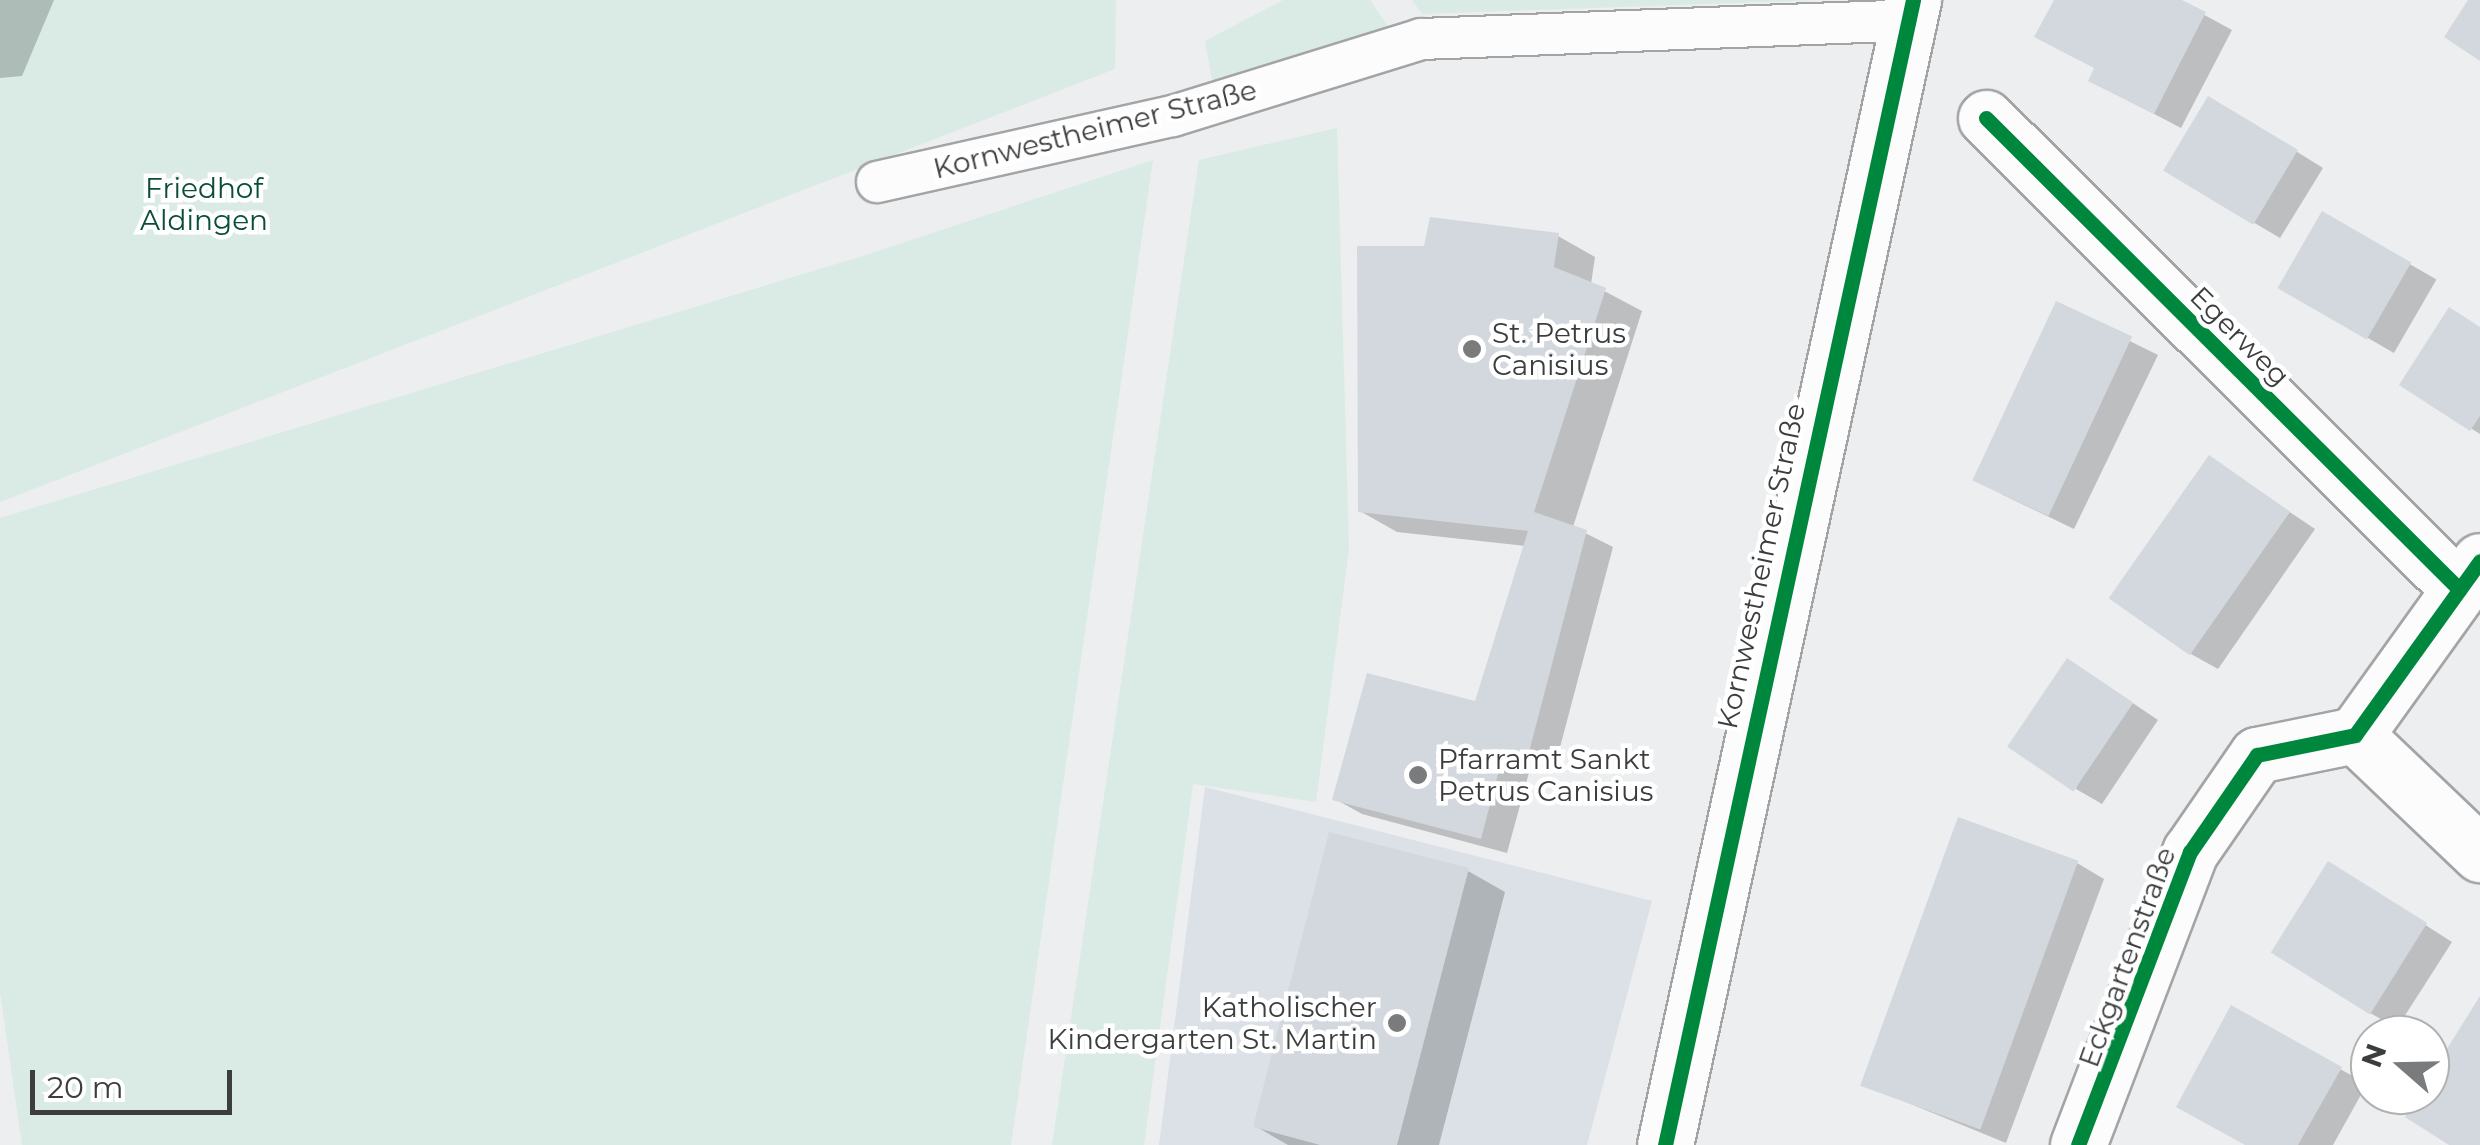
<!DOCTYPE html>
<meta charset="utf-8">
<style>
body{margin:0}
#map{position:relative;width:2480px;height:1145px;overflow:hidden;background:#eceef0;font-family:Montserrat,sans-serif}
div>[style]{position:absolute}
.built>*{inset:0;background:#dbe1e7}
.green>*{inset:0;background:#d9ebe4}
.shadow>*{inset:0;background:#0003;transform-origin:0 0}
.building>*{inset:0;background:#d2d8dd;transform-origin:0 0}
.roads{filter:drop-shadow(2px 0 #a3a4a6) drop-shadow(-2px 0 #a3a4a6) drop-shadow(0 2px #a3a4a6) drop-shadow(0 -2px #a3a4a6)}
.service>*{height:40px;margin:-20px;padding:0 20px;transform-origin:20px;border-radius:20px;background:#fcfcfd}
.minor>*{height:55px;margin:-27.5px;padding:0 27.5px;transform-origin:27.5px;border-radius:27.5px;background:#fcfcfd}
.cycleway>*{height:15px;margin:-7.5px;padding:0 7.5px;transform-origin:7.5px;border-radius:7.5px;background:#00873e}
.dots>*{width:28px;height:28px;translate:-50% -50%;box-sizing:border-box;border:5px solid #fff;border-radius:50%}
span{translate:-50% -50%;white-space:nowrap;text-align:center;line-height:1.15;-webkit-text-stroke:9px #fff;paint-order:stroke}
.street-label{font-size:28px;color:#3b3d3e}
.park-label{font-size:28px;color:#0a4e37}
.poi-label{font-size:28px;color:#3b3d3e}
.left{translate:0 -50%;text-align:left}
.right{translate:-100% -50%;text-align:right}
.north{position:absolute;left:2350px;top:1015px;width:100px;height:100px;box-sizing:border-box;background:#fff;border:2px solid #b1b1b2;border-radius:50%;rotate:290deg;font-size:28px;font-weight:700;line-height:40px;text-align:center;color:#3b3d3e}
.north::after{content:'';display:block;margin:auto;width:35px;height:45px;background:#797b7c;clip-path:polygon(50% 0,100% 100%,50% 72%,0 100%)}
.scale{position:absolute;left:30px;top:1070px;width:202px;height:45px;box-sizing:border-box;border:5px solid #3b3d3e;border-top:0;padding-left:12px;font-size:30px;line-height:35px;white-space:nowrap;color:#3b3d3e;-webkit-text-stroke:8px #fff;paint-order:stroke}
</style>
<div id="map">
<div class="built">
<i style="clip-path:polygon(1205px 787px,1652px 901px,1587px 1145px,1159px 1145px)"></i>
</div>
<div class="green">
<i style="clip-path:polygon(0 0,1116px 0,1115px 69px,0 502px)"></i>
<i style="clip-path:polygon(1283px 0,1370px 0,1393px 34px,1214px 90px,1205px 41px)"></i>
<i style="clip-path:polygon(1412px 0,1818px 0,1422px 14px)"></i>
<i style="clip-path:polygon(1337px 128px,1349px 549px,1316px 802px,1193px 784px,1144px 1145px,1052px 1145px,1199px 160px)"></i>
<i style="clip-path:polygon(1153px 160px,1011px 1145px,22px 1145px,0 992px,0 518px,869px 254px)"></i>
</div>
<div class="shadow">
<i style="clip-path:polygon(0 0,54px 0,22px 76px,0 78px)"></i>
<i style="clip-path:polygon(2056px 0,2177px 0,2232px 30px,2181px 128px,2118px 95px)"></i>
<i style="clip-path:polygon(2236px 114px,2323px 168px,2280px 238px,2165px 170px)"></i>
<i style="left:2323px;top:214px;width:131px;height:85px;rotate:30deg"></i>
<i style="clip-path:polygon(1558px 236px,1595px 257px,1591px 284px,1642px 311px,1573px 527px,1613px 547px,1554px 770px,1531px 765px,1507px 853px,1362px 814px,1335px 799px,1476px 704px,1526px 546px,1397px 532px,1360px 511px,1426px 248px)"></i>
<i style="clip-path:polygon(2057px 305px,2158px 355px,2074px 529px,2001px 494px)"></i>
<i style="clip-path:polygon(2480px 328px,2480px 434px,2403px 385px)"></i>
<i style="clip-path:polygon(2210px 458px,2315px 529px,2218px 669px,2191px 654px)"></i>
<i style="clip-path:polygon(2094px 677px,2158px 720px,2102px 804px,2076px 789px)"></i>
<i style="clip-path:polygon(2077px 863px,2104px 879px,2006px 1143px,1862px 1084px)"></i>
<i style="clip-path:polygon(1468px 871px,1505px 892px,1439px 1145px,1288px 1145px,1255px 1126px)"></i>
<i style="clip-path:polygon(2355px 880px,2452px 942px,2397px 1028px,2370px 1013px)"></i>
<i style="clip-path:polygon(2232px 1009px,2367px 1084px,2333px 1145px,2249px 1145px)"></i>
</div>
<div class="building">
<i style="clip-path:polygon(2054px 0,2182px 0,2206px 12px,2154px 114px,2088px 81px,2094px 68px,2034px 37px)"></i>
<i style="clip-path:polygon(2468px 0,2480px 0,2480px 61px,2444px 37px)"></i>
<i style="left:2208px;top:96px;width:105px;height:87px;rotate:31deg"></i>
<i style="left:2322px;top:211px;width:103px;height:89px;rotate:30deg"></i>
<i style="clip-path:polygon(1430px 217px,1559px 233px,1554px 267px,1606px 288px,1534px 512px,1587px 530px,1528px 756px,1504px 751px,1481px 839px,1332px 800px,1367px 673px,1475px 701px,1528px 531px,1358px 512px,1357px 246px,1424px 246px)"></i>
<i style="left:2056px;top:301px;width:84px;height:198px;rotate:25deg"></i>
<i style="clip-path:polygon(2449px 307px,2480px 327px,2480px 416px,2470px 431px,2399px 385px)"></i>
<i style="left:2209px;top:455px;width:99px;height:175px;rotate:35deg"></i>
<i style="left:2067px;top:658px;width:80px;height:107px;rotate:34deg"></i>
<i style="left:1958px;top:817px;width:128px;height:286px;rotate:20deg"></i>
<i style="clip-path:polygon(1329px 832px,1469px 868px,1397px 1145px,1320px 1145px,1253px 1127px)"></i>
<i style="left:2328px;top:861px;width:117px;height:108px;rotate:32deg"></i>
<i style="clip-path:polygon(2480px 996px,2480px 1145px,2449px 1145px,2405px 1117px,2418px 1095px,2430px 1095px,2430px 1076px)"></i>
<i style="clip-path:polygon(2231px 1005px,2342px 1067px,2298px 1145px,2245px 1145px,2176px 1107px)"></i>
</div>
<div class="roads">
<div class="service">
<i style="left:877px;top:182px;width:303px;rotate:-12.6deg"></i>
<i style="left:1173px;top:116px;width:260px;rotate:-17.2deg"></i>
<i style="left:1421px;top:39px;width:486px;rotate:-2.2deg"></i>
</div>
<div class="minor">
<i style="left:1986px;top:118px;width:668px;rotate:44.88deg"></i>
<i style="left:2355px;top:735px;width:173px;rotate:43.6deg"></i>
<i style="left:1665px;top:1145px;width:1172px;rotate:-77.78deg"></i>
<i style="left:2078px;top:1145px;width:314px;rotate:-69.1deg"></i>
<i style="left:2190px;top:852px;width:118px;rotate:-55.4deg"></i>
<i style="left:2257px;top:755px;width:100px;rotate:-11.5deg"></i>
<i style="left:2355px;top:735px;width:214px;rotate:-54.3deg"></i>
</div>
</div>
<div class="cycleway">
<i style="left:1986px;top:118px;width:668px;rotate:44.88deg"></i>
<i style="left:1665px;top:1145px;width:1172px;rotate:-77.78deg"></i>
<i style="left:2078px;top:1145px;width:314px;rotate:-69.1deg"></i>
<i style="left:2190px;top:852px;width:118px;rotate:-55.4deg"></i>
<i style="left:2257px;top:755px;width:100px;rotate:-11.5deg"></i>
<i style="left:2355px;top:735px;width:214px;rotate:-54.3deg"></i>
</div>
<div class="dots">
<i style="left:1472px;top:349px;background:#797b7c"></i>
<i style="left:1418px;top:775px;background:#797b7c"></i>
<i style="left:1397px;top:1023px;background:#797b7c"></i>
</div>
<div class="street-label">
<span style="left:1095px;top:129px;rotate:-14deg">Kornwestheimer Straße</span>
<span style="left:2240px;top:336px;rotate:45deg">Egerweg</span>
<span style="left:1761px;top:566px;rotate:-78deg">Kornwestheimer Straße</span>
<span style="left:2127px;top:957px;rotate:-70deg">Eckgartenstraße</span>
</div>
<div class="park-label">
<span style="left:204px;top:204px">Friedhof<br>Aldingen</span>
</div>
<div class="poi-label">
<span class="left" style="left:1492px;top:349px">St. Petrus<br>Canisius</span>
<span class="left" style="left:1438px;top:775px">Pfarramt Sankt<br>Petrus Canisius</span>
<span class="right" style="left:1377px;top:1023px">Katholischer<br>Kindergarten St. Martin</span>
</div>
<div class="north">N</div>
<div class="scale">20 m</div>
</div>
